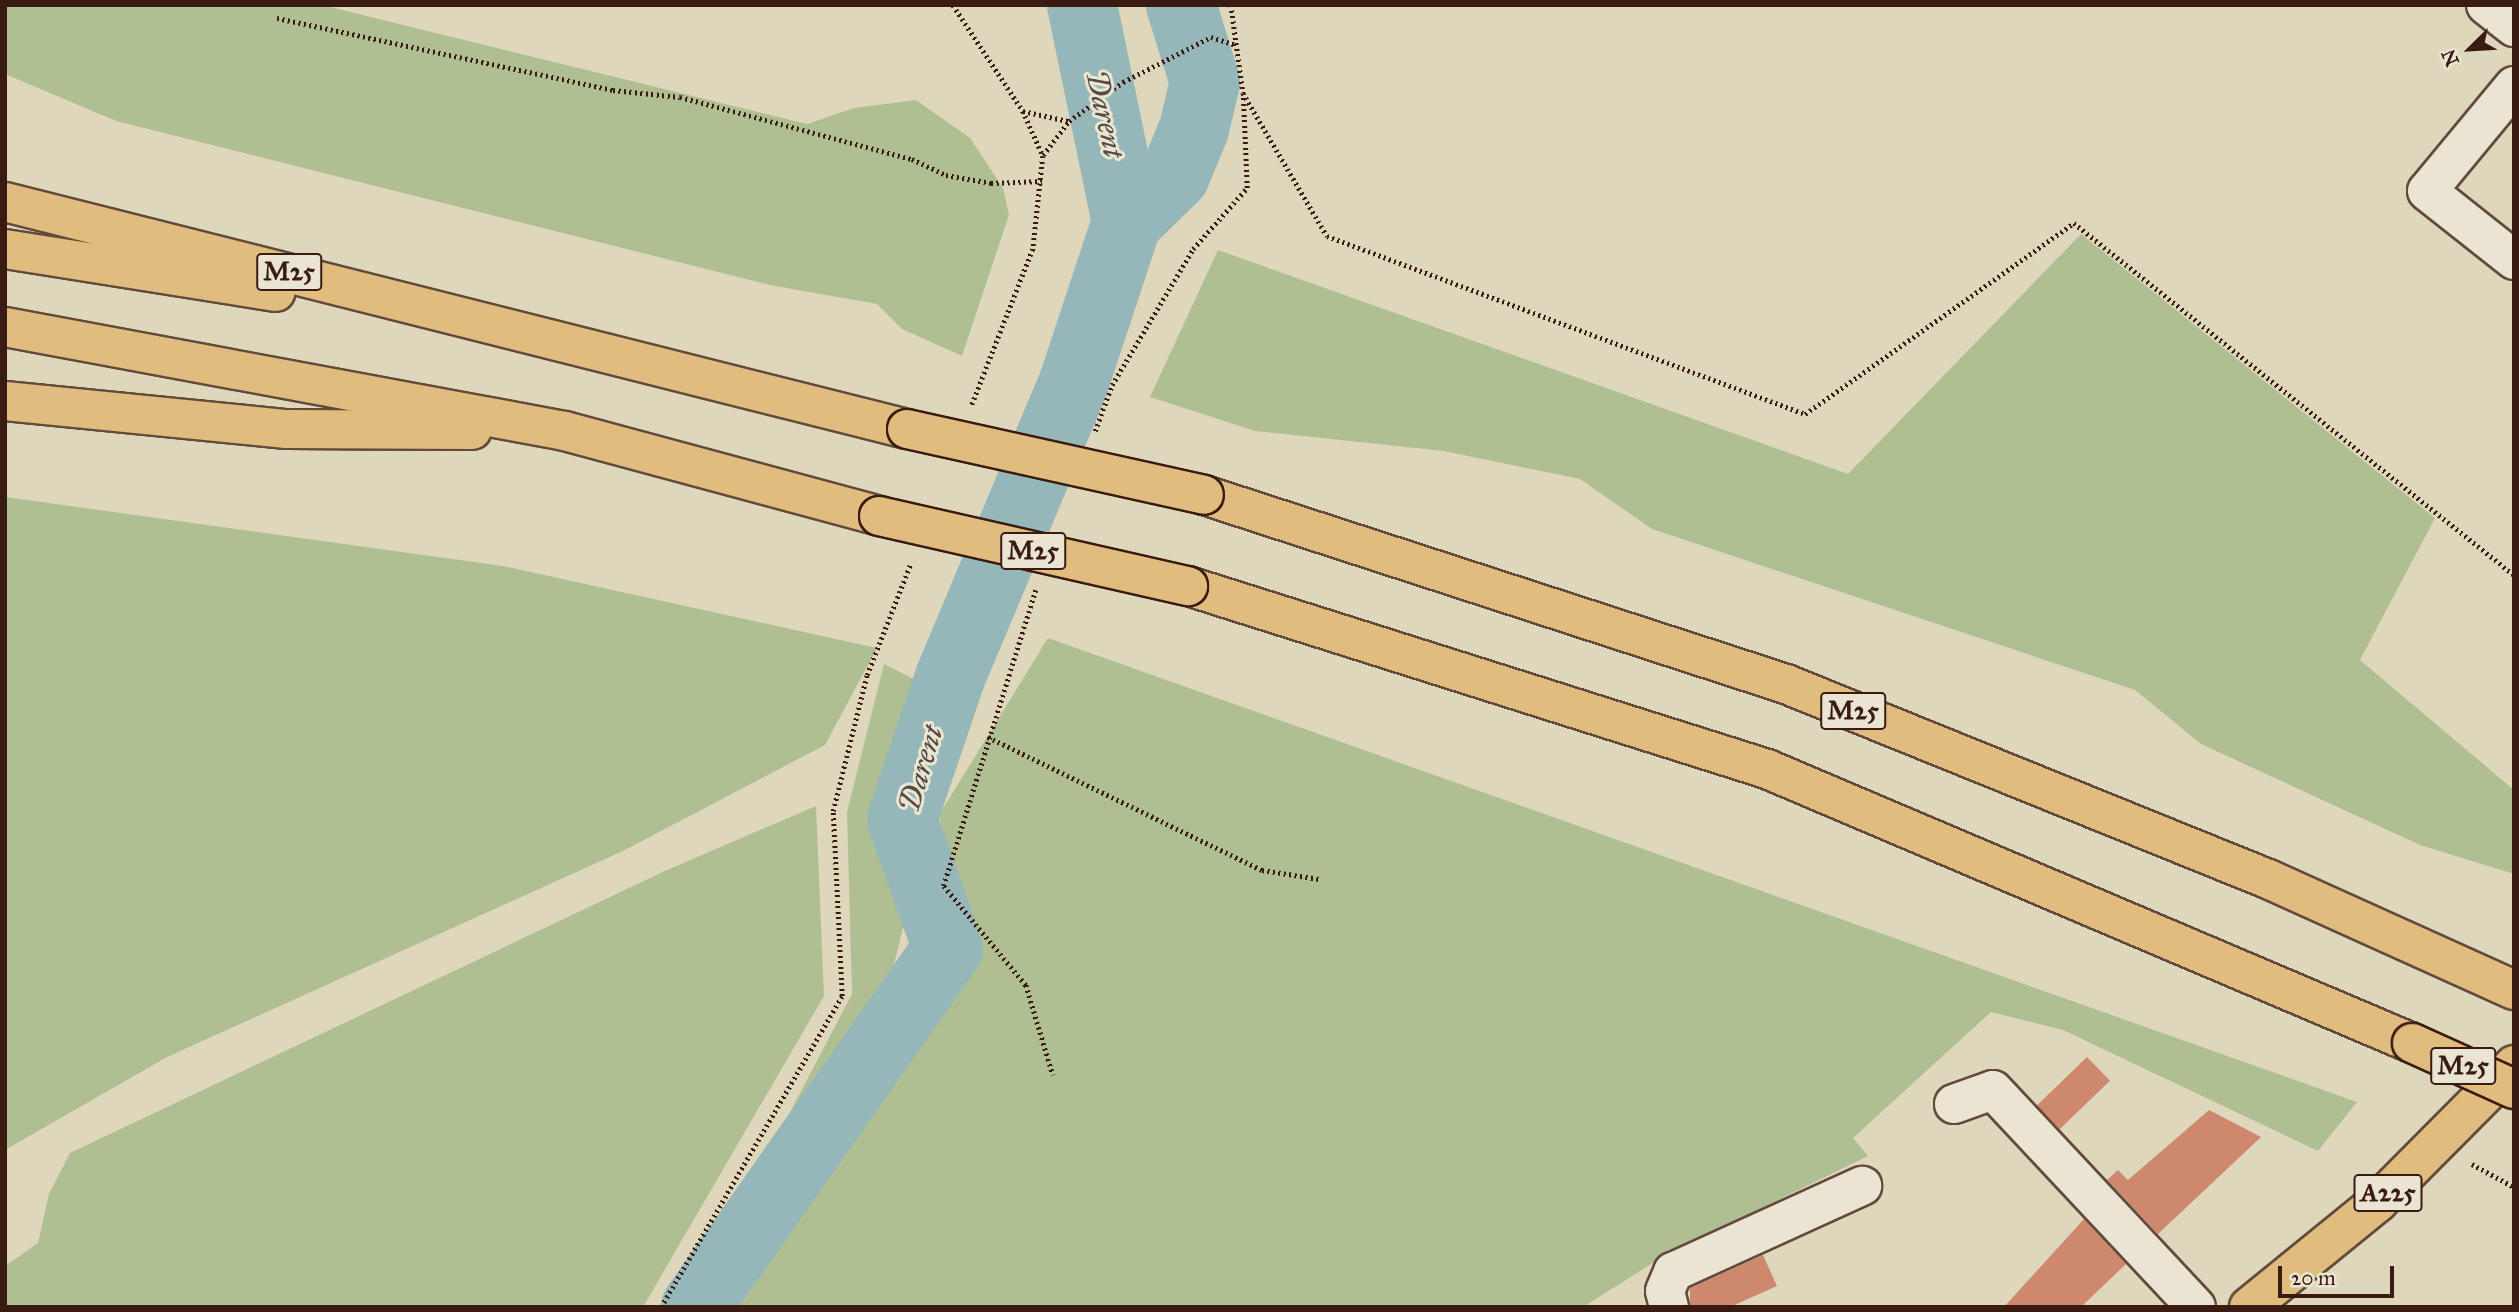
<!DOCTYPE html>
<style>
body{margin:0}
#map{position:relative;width:2519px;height:1312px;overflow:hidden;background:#dfd7bc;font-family:"IM FELL Great Primer",serif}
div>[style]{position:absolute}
.green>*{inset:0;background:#b0bf92}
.river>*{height:70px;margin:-35px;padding:0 35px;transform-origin:35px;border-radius:35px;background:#96b7ba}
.building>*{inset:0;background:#cd886d;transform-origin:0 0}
.path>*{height:4.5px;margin-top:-2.25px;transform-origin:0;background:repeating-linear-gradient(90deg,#391b11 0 2px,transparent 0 5.5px)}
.roads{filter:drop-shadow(2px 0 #624a3c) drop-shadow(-2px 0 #624a3c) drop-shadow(0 2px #624a3c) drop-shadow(0 -2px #624a3c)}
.minor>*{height:38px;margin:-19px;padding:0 19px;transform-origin:19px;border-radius:19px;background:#eae5d3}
.major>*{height:38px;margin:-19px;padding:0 19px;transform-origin:19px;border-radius:19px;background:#e0bc7e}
.highway>*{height:38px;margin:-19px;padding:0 19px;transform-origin:19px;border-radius:19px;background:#e0bc7e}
.bridges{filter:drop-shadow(2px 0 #391b11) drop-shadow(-2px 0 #391b11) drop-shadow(0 2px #391b11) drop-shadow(0 -2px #391b11)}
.highway-bridge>*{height:38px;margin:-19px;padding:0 19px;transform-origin:19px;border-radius:19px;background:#e0bc7e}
span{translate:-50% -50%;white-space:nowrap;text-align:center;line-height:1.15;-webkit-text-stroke:6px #eae5d3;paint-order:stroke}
.shield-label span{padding:2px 5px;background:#eae5d3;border:2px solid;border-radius:5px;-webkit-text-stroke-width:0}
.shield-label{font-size:26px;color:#391b11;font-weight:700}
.water-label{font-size:30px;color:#554a44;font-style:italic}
.frame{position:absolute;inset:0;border:7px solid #391b11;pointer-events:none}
.north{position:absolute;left:2435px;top:14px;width:70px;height:70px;-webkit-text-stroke:5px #eae5d3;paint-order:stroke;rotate:246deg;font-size:19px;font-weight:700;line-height:28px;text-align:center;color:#391b11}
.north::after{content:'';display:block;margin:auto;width:24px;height:32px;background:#391b11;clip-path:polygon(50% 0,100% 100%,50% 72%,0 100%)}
.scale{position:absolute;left:2278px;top:1266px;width:116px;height:32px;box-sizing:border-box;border:4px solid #391b11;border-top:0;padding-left:9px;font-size:21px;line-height:24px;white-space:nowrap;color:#391b11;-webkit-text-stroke:5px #eae5d3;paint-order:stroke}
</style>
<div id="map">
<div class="green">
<i style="clip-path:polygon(5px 5px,322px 5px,807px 124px,854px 108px,916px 100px,970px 138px,1003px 188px,1009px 215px,962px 356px,902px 329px,877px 304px,770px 285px,116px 121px,5px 74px)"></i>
<i style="clip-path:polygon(2081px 234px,2435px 518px,2360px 660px,2514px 790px,2514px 874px,2420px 845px,2201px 744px,2135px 690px,1652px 529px,1580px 479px,1444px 451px,1255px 431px,1150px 397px,1218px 250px,1848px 474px)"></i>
<i style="clip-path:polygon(5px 497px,503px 566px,877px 648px,825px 745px,623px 851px,167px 1057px,5px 1150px)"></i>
<i style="clip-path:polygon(1048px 638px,2357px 1102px,2318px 1151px,2063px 1030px,1991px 1012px,1853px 1138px,1868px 1156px,1664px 1256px,1583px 1307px,712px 1307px,810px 1170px,853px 1129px,974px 962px,939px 815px)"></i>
<i style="clip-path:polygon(884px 664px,935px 690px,885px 812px,907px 911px,882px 1014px,790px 1151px,767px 1156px,852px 994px,847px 812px)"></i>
<i style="clip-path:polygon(816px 806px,824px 996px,643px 1307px,5px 1307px,5px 1266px,38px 1243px,49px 1194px,70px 1153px,667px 870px)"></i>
</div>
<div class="river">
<i style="left:1082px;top:5px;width:222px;rotate:78.3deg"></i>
<i style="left:696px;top:1307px;width:438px;rotate:-54.9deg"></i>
<i style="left:948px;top:949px;width:138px;rotate:-109.5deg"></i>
<i style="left:902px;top:819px;width:152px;rotate:-71.2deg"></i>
<i style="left:951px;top:675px;width:318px;rotate:-67.2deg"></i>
<i style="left:1074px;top:382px;width:169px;rotate:-71.7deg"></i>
<i style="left:1127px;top:222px;width:67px;rotate:-44.4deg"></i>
<i style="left:1175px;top:175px;width:50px;rotate:-67.6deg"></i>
<i style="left:1194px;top:129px;width:48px;rotate:-76.8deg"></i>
<i style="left:1205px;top:82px;width:81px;rotate:-107.3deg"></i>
</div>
<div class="building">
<i style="left:2087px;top:1057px;width:33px;height:70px;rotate:46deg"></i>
<i style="clip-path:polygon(2209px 1110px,2261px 1137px,2158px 1234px,2107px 1180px,2118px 1170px,2128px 1180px)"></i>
<i style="clip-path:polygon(2084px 1219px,2126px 1264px,2081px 1307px,2004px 1307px)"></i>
<i style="clip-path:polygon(1763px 1255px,1777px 1286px,1730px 1307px,1690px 1307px,1690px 1288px)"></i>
</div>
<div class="path">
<i style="left:953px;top:5px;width:127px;rotate:56.6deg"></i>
<i style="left:1023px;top:111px;width:49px;rotate:66deg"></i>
<i style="left:1043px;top:156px;width:94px;rotate:96.1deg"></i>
<i style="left:1033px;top:249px;width:168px;rotate:111.4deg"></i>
<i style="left:1231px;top:5px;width:89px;rotate:82.2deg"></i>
<i style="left:1243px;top:93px;width:166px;rotate:59.6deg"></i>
<i style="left:1327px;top:236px;width:510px;rotate:20.42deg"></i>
<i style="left:1805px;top:414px;width:330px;rotate:-35.4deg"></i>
<i style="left:2074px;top:223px;width:563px;rotate:38.66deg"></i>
<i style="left:277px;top:18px;width:344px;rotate:12.1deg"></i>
<i style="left:613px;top:90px;width:67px;rotate:6deg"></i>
<i style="left:680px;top:97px;width:240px;rotate:15deg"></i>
<i style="left:912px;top:159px;width:38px;rotate:25deg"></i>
<i style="left:946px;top:175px;width:46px;rotate:10.1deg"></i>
<i style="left:991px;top:183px;width:51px;rotate:-2.2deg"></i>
<i style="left:1023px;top:111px;width:46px;rotate:12.5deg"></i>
<i style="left:1043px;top:155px;width:43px;rotate:-52.6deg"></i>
<i style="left:1069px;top:121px;width:67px;rotate:-35.8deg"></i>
<i style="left:1123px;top:82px;width:99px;rotate:-27.1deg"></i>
<i style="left:1211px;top:37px;width:25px;rotate:18deg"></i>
<i style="left:1095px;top:431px;width:49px;rotate:-69.7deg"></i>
<i style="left:1112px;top:385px;width:158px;rotate:-59.2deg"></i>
<i style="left:1193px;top:249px;width:81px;rotate:-48.5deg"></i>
<i style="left:1247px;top:188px;width:94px;rotate:-92.4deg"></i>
<i style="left:1036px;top:590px;width:310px;rotate:107.3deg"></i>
<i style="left:944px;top:886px;width:129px;rotate:50.4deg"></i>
<i style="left:1026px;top:985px;width:94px;rotate:73.3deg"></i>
<i style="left:988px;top:737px;width:305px;rotate:25.9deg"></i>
<i style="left:1262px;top:870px;width:58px;rotate:9deg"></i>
<i style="left:2472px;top:1164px;width:48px;rotate:28.7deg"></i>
<i style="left:661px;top:1307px;width:360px;rotate:-59.8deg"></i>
<i style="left:842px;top:996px;width:185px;rotate:-92.8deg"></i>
<i style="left:833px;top:811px;width:140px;rotate:-76deg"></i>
<i style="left:867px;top:675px;width:120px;rotate:-68.6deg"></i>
</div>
<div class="roads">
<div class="minor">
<i style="left:2486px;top:5px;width:36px;rotate:38deg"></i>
<i style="left:2514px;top:86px;width:136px;rotate:129.6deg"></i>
<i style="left:2427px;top:191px;width:111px;rotate:38.4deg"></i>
<i style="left:1954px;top:1104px;width:41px;rotate:-19.7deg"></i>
<i style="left:1993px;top:1090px;width:297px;rotate:46.9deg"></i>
<i style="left:1669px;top:1307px;width:16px;rotate:-104deg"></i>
<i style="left:1665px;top:1291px;width:21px;rotate:-67deg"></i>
<i style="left:1673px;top:1272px;width:208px;rotate:-24.5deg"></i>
</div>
<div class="major">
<i style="left:2249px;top:1307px;width:166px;rotate:-39.1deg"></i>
<i style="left:2378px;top:1202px;width:193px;rotate:-45.2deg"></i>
</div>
<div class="highway">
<i style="left:5px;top:202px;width:930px;rotate:14.13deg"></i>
<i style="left:5px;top:249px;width:274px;rotate:9deg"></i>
<i style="left:5px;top:327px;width:570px;rotate:10.52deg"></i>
<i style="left:565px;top:431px;width:325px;rotate:15.1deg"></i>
<i style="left:5px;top:401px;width:283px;rotate:5.7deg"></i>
<i style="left:287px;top:429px;width:185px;rotate:0.3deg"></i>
<i style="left:1204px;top:495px;width:612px;rotate:17.99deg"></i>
<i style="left:1786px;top:684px;width:520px;rotate:22.03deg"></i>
<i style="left:2268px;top:879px;width:270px;rotate:24.3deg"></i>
<i style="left:1188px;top:586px;width:607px;rotate:17.54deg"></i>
<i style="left:1767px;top:769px;width:701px;rotate:23.02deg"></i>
</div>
</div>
<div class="bridges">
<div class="highway-bridge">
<i style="left:907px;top:429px;width:304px;rotate:12.5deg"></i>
<i style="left:879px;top:516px;width:317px;rotate:12.8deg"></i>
<i style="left:2412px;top:1043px;width:112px;rotate:24.3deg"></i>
</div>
</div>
<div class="shield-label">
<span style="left:289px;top:272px">M25</span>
<span style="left:1033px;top:551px">M25</span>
<span style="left:1853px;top:711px">M25</span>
<span style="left:2463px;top:1066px">M25</span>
<span style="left:2388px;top:1193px">A225</span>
</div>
<div class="water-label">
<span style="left:1105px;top:114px;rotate:78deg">Darent</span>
<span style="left:921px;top:769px;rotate:-73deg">Darent</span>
</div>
<div class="frame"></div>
<div class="north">N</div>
<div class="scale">20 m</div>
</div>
